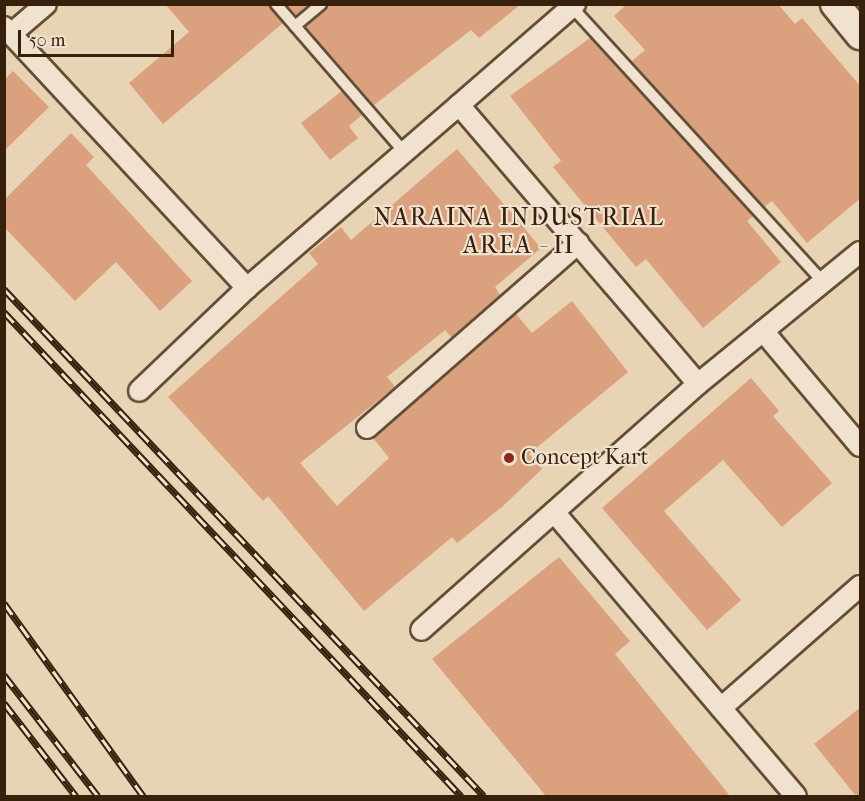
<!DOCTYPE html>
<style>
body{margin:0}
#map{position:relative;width:865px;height:801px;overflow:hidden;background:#e8d3b4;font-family:"IM FELL French Canon",serif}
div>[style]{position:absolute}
.building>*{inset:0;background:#dba17e}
.roads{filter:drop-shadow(2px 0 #634e37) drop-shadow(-2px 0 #634e37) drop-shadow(0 2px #634e37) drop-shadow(0 -2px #634e37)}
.lane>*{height:10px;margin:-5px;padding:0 5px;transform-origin:5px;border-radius:5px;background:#f0e2ce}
.street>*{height:20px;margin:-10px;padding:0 10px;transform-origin:10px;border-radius:10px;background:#f0e2ce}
.secondary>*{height:28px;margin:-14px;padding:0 14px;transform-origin:14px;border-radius:14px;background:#f0e2ce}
.rail>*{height:7px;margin-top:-3.5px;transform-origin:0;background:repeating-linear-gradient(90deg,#f0e2ce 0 14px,#37210d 0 28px);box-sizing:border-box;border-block:2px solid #37210d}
.dots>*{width:16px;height:16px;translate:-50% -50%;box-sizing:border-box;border:3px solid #f0e2ce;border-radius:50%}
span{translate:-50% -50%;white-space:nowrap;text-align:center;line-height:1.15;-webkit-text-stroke:4.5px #f0e2ce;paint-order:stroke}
.poi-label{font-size:22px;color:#37210d}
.left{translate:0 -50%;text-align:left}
.neighbourhood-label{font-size:24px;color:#37210d;letter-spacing:1.5px}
.frame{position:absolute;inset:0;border:6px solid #37210d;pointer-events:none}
.scale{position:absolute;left:18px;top:30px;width:156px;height:27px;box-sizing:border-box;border:3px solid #37210d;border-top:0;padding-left:8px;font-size:18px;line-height:21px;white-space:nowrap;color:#37210d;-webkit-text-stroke:4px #f0e2ce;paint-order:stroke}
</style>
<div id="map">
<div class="building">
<i style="clip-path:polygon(165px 4px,269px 4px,283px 23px,163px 124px,129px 83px,189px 32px)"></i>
<i style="clip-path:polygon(286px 4px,309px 4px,296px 15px)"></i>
<i style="clip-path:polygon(328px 4px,521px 4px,479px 38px,471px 30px,374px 105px,306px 27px)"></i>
<i style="clip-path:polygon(627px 4px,778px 4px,795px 24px,802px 18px,861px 87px,861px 198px,807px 243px,772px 201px,764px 207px,632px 61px,645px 50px,614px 16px)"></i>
<i style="clip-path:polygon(590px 38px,753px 216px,747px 221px,781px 262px,703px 328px,646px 259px,636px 267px,553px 167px,561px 161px,510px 96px)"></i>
<i style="clip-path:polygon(13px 71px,49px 107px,4px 151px,4px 80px)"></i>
<i style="clip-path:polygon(342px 91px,362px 115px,349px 126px,358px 138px,330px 160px,301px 123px)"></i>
<i style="clip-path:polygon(71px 133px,94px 157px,86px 165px,192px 281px,160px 311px,116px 262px,75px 301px,4px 227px,4px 200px)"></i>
<i style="clip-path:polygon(457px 149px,541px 248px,495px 287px,500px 295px,452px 338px,445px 330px,387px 377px,395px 387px,300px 463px,337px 506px,389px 458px,373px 438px,516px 314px,532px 333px,572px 301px,628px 372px,529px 454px,542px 469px,503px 506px,457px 543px,452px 537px,364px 611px,268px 496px,263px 501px,168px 397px,318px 264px,309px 253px,341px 227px,351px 240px)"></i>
<i style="clip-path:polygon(751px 378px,779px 411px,773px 416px,832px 483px,782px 527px,723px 460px,664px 511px,741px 600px,707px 630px,602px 508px)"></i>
<i style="clip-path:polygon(559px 557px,630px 641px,615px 654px,730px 796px,546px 796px,432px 659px)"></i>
<i style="clip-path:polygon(861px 707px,861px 796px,856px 796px,814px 744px)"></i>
</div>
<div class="roads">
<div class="lane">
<i style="left:276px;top:4px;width:196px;rotate:49.1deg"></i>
<i style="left:572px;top:7px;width:372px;rotate:47.6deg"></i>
<i style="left:295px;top:26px;width:34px;rotate:-40deg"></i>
</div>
<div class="street">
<i style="left:4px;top:27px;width:10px;rotate:45deg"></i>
<i style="left:11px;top:34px;width:46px;rotate:-40.6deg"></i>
<i style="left:11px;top:34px;width:347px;rotate:47.1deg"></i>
<i style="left:247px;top:288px;width:149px;rotate:136.4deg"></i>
<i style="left:459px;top:105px;width:154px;rotate:-41deg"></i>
<i style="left:247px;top:288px;width:280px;rotate:-40.8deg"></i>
<i style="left:459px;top:105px;width:367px;rotate:49.4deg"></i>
<i style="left:698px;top:384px;width:370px;rotate:138.4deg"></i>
<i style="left:763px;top:331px;width:150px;rotate:49.9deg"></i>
<i style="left:698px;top:384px;width:209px;rotate:-39.2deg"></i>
<i style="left:367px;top:428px;width:281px;rotate:-41.2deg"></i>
<i style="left:554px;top:512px;width:373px;rotate:49.6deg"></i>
<i style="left:721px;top:708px;width:185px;rotate:-41.3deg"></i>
</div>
<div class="secondary">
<i style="left:835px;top:4px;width:40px;rotate:51deg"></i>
</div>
</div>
<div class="rail">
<i style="left:4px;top:289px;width:698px;rotate:46.57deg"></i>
<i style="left:4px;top:312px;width:666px;rotate:46.64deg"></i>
<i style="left:4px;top:603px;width:238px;rotate:54.2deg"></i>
<i style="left:4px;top:675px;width:153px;rotate:52.2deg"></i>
<i style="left:4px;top:703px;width:118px;rotate:52.3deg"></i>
</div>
<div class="dots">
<i style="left:509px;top:458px;background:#8f2418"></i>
</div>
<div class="poi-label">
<span class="left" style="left:521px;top:458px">Concept Kart</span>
</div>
<div class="neighbourhood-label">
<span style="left:519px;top:232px">NARAINA INDUSTRIAL<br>AREA - II</span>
</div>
<div class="frame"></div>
<div class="scale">50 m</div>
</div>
